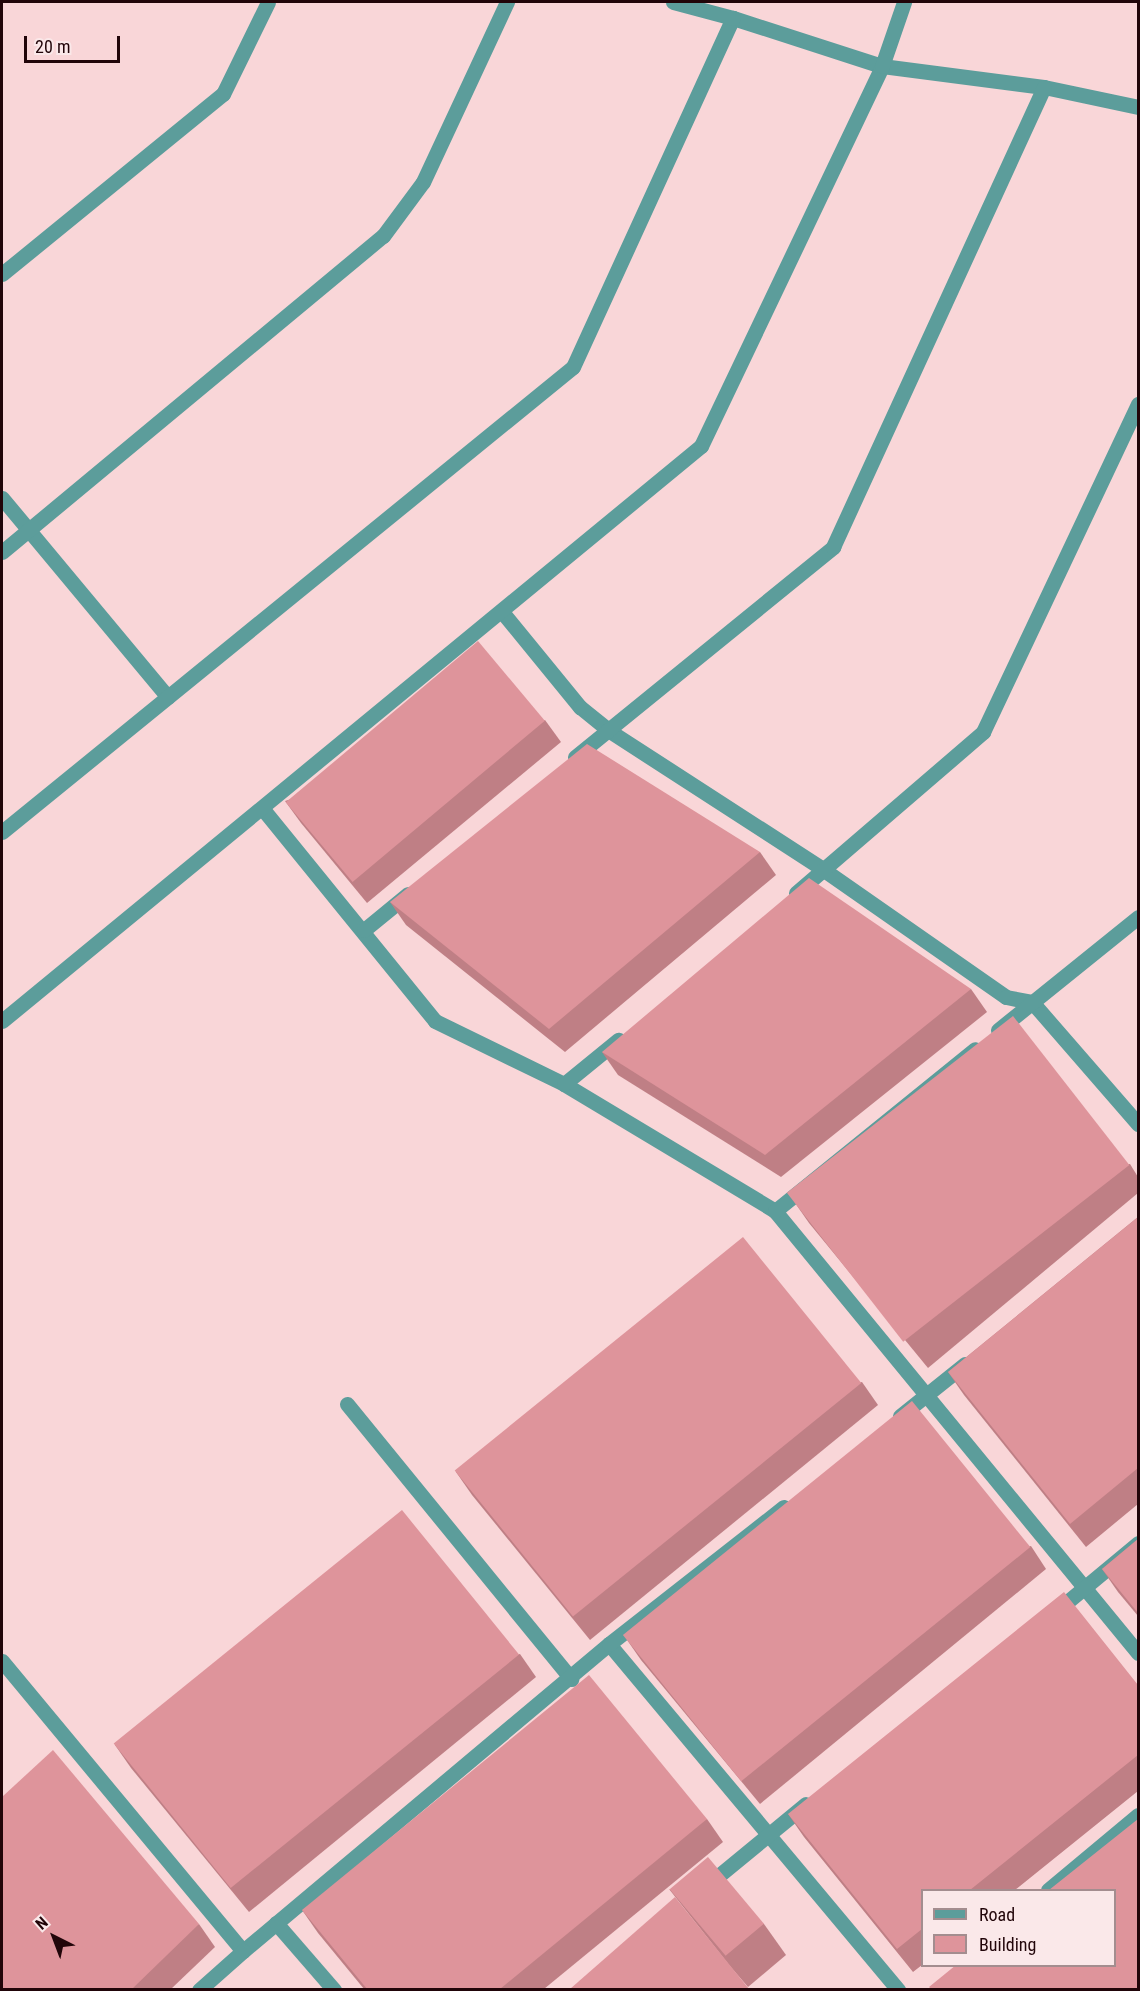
<!DOCTYPE html>
<style>
body{margin:0}
#map{position:relative;width:1140px;height:1991px;overflow:hidden;background:#f9d6d8;font-family:"Roboto Condensed",sans-serif}
div>[style]{position:absolute}
.minor>*{height:15px;margin:-7.5px;padding:0 7.5px;transform-origin:7.5px;border-radius:7.5px;background:#5c9d9b}
.wall>*{inset:0;background:#bf7f85}
.building>*{inset:0;background:#de949b;transform-origin:0 0}
span{translate:-50% -50%;white-space:nowrap;text-align:center;line-height:1.15;-webkit-text-stroke:6px #fae8e9;paint-order:stroke}
.frame{position:absolute;inset:0;border:3px solid #210509;pointer-events:none}
.legend{position:absolute;left:921px;top:1889px;width:195px;height:78px;box-sizing:border-box;background:#fae8e9;border:2px solid #a38d8f;margin:0;padding:8px 10px;list-style:none;font-size:18px;color:#210509}
.legend li{display:flex;align-items:center;gap:12px;height:30px}
.legend b{width:30px;border:2px solid #a38d8f}
.north{position:absolute;left:24px;top:1907px;width:60px;height:60px;-webkit-text-stroke:4px #fae8e9;paint-order:stroke;rotate:318deg;font-size:16px;font-weight:700;line-height:24px;text-align:center;color:#210509}
.north::after{content:'';display:block;margin:auto;width:21px;height:27px;background:#210509;clip-path:polygon(50% 0,100% 100%,50% 72%,0 100%)}
.scale{position:absolute;left:24px;top:36px;width:96px;height:27px;box-sizing:border-box;border:3px solid #210509;border-top:0;padding-left:8px;font-size:18px;line-height:21px;white-space:nowrap;color:#210509;-webkit-text-stroke:4px #fae8e9;paint-order:stroke}
</style>
<div id="map">
<div class="minor">
<i style="left:733px;top:18px;width:157px;rotate:17.9deg"></i>
<i style="left:882px;top:66px;width:163px;rotate:7.4deg"></i>
<i style="left:1044px;top:87px;width:96px;rotate:12deg"></i>
<i style="left:2px;top:274px;width:285px;rotate:-39.2deg"></i>
<i style="left:223px;top:94px;width:102px;rotate:-63.9deg"></i>
<i style="left:2px;top:498px;width:259px;rotate:50.2deg"></i>
<i style="left:2px;top:552px;width:495px;rotate:-39.7deg"></i>
<i style="left:383px;top:236px;width:67px;rotate:-53.5deg"></i>
<i style="left:423px;top:182px;width:199px;rotate:-65deg"></i>
<i style="left:503px;top:613px;width:122px;rotate:50.7deg"></i>
<i style="left:580px;top:707px;width:36px;rotate:39deg"></i>
<i style="left:608px;top:730px;width:257px;rotate:32.9deg"></i>
<i style="left:824px;top:870px;width:222px;rotate:34.9deg"></i>
<i style="left:1006px;top:997px;width:26px;rotate:11deg"></i>
<i style="left:1032px;top:1002px;width:162px;rotate:49deg"></i>
<i style="left:575px;top:757px;width:333px;rotate:-39.1deg"></i>
<i style="left:833px;top:547px;width:506px;rotate:-65.36deg"></i>
<i style="left:262px;top:808px;width:274px;rotate:50.9deg"></i>
<i style="left:435px;top:1021px;width:144px;rotate:26deg"></i>
<i style="left:564px;top:1084px;width:246px;rotate:31deg"></i>
<i style="left:775px;top:1211px;width:572px;rotate:50.6deg"></i>
<i style="left:2px;top:832px;width:736px;rotate:-39.16deg"></i>
<i style="left:573px;top:367px;width:384px;rotate:-65.4deg"></i>
<i style="left:733px;top:18px;width:62px;rotate:-165.1deg"></i>
<i style="left:796px;top:893px;width:247px;rotate:-40.7deg"></i>
<i style="left:983px;top:732px;width:363px;rotate:-64.7deg"></i>
<i style="left:364px;top:930px;width:57px;rotate:-39.3deg"></i>
<i style="left:2px;top:1021px;width:905px;rotate:-39.44deg"></i>
<i style="left:701px;top:446px;width:421px;rotate:-64.5deg"></i>
<i style="left:882px;top:66px;width:68px;rotate:-71deg"></i>
<i style="left:998px;top:1030px;width:180px;rotate:-38.9deg"></i>
<i style="left:564px;top:1084px;width:70px;rotate:-39.2deg"></i>
<i style="left:775px;top:1211px;width:257px;rotate:-39deg"></i>
<i style="left:347px;top:1404px;width:355px;rotate:50.8deg"></i>
<i style="left:900px;top:1416px;width:83px;rotate:-38.7deg"></i>
<i style="left:1055px;top:1612px;width:108px;rotate:-39.7deg"></i>
<i style="left:609px;top:1644px;width:451px;rotate:50.1deg"></i>
<i style="left:2px;top:1661px;width:377px;rotate:50.3deg"></i>
<i style="left:243px;top:1951px;width:478px;rotate:-40deg"></i>
<i style="left:609px;top:1644px;width:222px;rotate:-38.1deg"></i>
<i style="left:706px;top:1886px;width:129px;rotate:-39.4deg"></i>
<i style="left:1048px;top:1890px;width:117px;rotate:-39.8deg"></i>
<i style="left:276px;top:1923px;width:89px;rotate:49.1deg"></i>
<i style="left:199px;top:1990px;width:59px;rotate:-41.6deg"></i>
</div>
<div class="wall">
<i style="clip-path:polygon(545px 720px,561px 742px,367px 903px,301px 823px,285px 801px)"></i>
<i style="clip-path:polygon(760px 852px,776px 875px,565px 1052px,406px 925px,390px 902px)"></i>
<i style="clip-path:polygon(971px 989px,987px 1012px,781px 1177px,618px 1075px,602px 1052px)"></i>
<i style="clip-path:polygon(1130px 1164px,1138px 1177px,1138px 1193px,928px 1368px,809px 1223px,793px 1200px)"></i>
<i style="clip-path:polygon(1138px 1217px,1138px 1504px,1086px 1547px,964px 1395px,948px 1372px)"></i>
<i style="clip-path:polygon(862px 1382px,878px 1405px,590px 1640px,472px 1495px,456px 1472px)"></i>
<i style="clip-path:polygon(1138px 1539px,1138px 1616px,1118px 1592px,1102px 1569px)"></i>
<i style="clip-path:polygon(1031px 1546px,1046px 1569px,760px 1804px,641px 1660px,625px 1637px)"></i>
<i style="clip-path:polygon(520px 1654px,536px 1677px,249px 1912px,131px 1768px,115px 1745px)"></i>
<i style="clip-path:polygon(1138px 1685px,1138px 1791px,1015px 1890px,922px 1890px,922px 1965px,913px 1972px,804px 1837px,788px 1814px)"></i>
<i style="clip-path:polygon(707px 1819px,723px 1842px,544px 1989px,364px 1989px,318px 1933px,302px 1910px)"></i>
<i style="clip-path:polygon(669px 1889px,764px 1924px,786px 1955px,748px 1987px,729px 1965px)"></i>
<i style="clip-path:polygon(199px 1924px,215px 1947px,171px 1989px,2px 1989px)"></i>
</div>
<div class="building">
<i style="left:478px;top:641px;width:104px;height:251px;rotate:50deg"></i>
<i style="clip-path:polygon(587px 744px,760px 852px,549px 1029px,390px 902px)"></i>
<i style="clip-path:polygon(809px 878px,971px 989px,765px 1155px,602px 1052px)"></i>
<i style="left:1013px;top:1016px;width:189px;height:287px;rotate:52deg"></i>
<i style="clip-path:polygon(1138px 1217px,1138px 1468px,1070px 1524px,948px 1372px)"></i>
<i style="left:743px;top:1237px;width:188px;height:371px;rotate:51deg"></i>
<i style="left:912px;top:1401px;width:188px;height:372px;rotate:51deg"></i>
<i style="left:402px;top:1510px;width:186px;height:371px;rotate:51deg"></i>
<i style="clip-path:polygon(1138px 1539px,1138px 1613px,1102px 1569px)"></i>
<i style="clip-path:polygon(1064px 1592px,1138px 1685px,1138px 1755px,970px 1890px,922px 1890px,922px 1929px,897px 1949px,788px 1814px)"></i>
<i style="clip-path:polygon(589px 1675px,707px 1819px,500px 1989px,367px 1989px,302px 1910px)"></i>
<i style="clip-path:polygon(53px 1750px,199px 1924px,132px 1989px,2px 1989px,2px 1797px)"></i>
<i style="clip-path:polygon(1138px 1819px,1138px 1989px,931px 1989px,929px 1987px,956px 1965px,1114px 1965px,1114px 1890px,1049px 1890px)"></i>
<i style="left:708px;top:1857px;width:87px;height:50px;rotate:50deg"></i>
<i style="clip-path:polygon(675px 1897px,749px 1989px,570px 1989px)"></i>
</div>
<div class="frame"></div>
<ul class="legend">
<li><b style="height:8px;background:#5c9d9b"></b>Road</li>
<li><b style="height:16px;background:#de949b"></b>Building</li>
</ul>
<div class="north">N</div>
<div class="scale">20 m</div>
</div>
